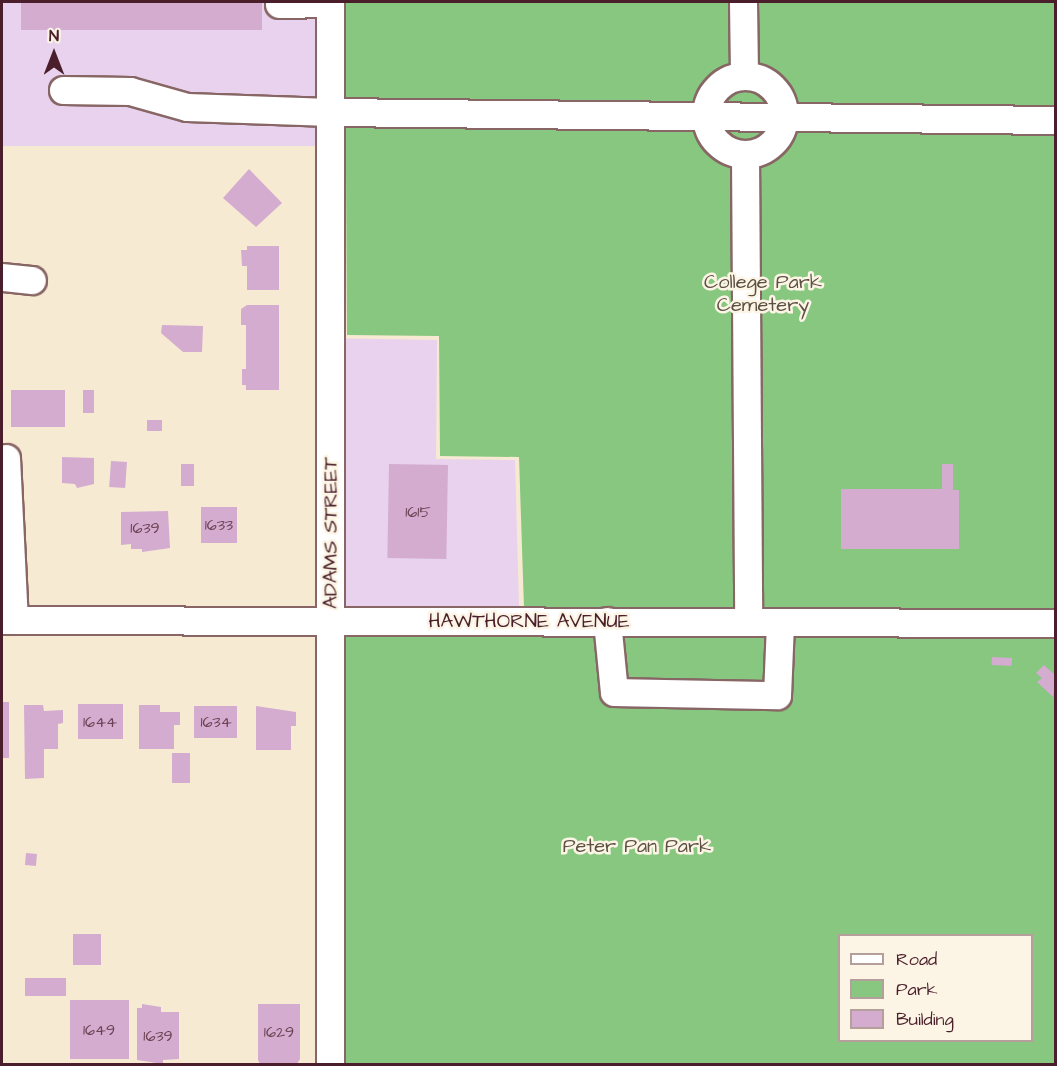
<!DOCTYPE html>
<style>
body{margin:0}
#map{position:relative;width:1057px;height:1066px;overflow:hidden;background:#f7ead2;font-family:"Architects Daughter",sans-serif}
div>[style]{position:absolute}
.built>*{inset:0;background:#e8d2ee;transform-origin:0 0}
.green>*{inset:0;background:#87c77f}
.building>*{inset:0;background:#d3accf;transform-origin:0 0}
.roads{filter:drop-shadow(2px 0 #876665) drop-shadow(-2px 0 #876665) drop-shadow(0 2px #876665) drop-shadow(0 -2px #876665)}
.minor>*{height:27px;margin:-13.5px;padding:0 13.5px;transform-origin:13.5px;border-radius:13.5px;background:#fff}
.minor>.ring{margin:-13.5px;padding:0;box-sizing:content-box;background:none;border:27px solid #fff;border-radius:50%}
span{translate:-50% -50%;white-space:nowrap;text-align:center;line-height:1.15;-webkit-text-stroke:5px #fcf5e5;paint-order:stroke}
.number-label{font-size:16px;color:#6c4254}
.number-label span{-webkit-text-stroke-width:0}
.park-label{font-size:20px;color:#5c5144}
.street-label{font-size:20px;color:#4a1f2b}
.frame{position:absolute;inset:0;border:3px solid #4a1f2b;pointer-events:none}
.legend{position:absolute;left:838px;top:934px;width:195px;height:108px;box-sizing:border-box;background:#fcf5e5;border:2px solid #b59f9b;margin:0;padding:8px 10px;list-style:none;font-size:18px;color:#4a1f2b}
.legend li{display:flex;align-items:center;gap:12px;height:30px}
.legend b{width:30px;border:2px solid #b59f9b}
.north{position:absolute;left:24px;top:24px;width:60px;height:60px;-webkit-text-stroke:4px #fcf5e5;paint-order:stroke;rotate:0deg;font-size:16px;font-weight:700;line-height:24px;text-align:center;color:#4a1f2b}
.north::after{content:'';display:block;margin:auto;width:21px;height:27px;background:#4a1f2b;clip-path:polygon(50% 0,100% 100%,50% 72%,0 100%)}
</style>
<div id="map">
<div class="built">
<i style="left:2px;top:2px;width:315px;height:144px"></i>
<i style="clip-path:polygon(320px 338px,437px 340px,436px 459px,515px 460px,519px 606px,321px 616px)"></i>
</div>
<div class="green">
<i style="clip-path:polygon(345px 2px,1055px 2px,1055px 609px,524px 608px,519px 457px,440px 456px,439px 336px,347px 335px)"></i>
<i style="clip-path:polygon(evenodd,321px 616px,1055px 626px,1055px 1064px,322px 1064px,321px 616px,840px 936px,1032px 936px,1032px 1040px,840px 1040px,840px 936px)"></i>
</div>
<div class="building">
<i style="left:21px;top:2px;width:241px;height:28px"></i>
<i style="clip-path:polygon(249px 169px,282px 203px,256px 227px,223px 198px)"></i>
<i style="clip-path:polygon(247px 246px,279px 246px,279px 290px,247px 290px,247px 266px,242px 266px,241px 250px,247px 250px)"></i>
<i style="clip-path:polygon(247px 305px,279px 305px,279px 390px,246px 390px,246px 385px,242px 385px,242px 369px,246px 369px,246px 325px,241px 325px,241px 309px)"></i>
<i style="clip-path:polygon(162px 325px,203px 326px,202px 352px,183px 352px,161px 333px)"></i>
<i style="left:65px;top:390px;width:37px;height:54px;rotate:90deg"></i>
<i style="left:83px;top:390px;width:11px;height:23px"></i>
<i style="left:147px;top:420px;width:15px;height:11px"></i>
<i style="clip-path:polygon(62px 457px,94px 458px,94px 484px,77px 488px,75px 484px,62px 483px)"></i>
<i style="left:111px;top:461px;width:16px;height:26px;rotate:4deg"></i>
<i style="left:181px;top:464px;width:13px;height:22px"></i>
<i style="left:389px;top:464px;width:59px;height:94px;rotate:1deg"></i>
<i style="clip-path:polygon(942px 464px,953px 464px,953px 490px,959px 490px,959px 549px,841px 549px,841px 489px,942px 489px)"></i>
<i style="left:201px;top:507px;width:36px;height:36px"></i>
<i style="clip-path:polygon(168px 511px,170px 548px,142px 552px,142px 549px,131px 549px,131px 544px,121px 545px,121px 512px)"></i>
<i style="left:992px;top:657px;width:20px;height:8px;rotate:3deg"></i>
<i style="clip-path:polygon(1044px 665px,1056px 676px,1053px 697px,1037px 682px,1042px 678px,1036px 673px)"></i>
<i style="left:2px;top:702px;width:7px;height:56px"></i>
<i style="left:123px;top:704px;width:35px;height:45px;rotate:90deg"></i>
<i style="clip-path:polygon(24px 705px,43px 705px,44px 711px,63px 710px,63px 723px,58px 724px,58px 749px,44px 749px,44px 778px,25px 779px)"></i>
<i style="clip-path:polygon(139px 705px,160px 705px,160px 712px,180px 712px,180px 725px,174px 725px,174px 749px,139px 749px)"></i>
<i style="left:194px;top:706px;width:43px;height:32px"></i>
<i style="clip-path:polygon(256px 706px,296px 712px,296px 726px,291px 726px,291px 750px,256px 750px)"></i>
<i style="left:172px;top:753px;width:18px;height:30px"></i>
<i style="left:26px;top:853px;width:11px;height:12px;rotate:5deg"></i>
<i style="left:73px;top:934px;width:28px;height:31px"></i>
<i style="left:25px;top:978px;width:41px;height:18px"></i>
<i style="left:70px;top:1000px;width:59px;height:59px"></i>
<i style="clip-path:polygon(142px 1004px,161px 1007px,161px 1012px,179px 1012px,179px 1059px,163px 1060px,163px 1064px,137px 1060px,137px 1008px,142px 1008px)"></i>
<i style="clip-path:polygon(258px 1004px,300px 1004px,300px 1059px,297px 1064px,260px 1064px,258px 1060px)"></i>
</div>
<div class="roads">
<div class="minor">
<i style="left:330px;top:2px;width:1062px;rotate:90deg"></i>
<i style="left:743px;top:2px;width:74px;rotate:89.2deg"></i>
<i style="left:279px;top:4px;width:51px;rotate:-1.1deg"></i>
<i class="ring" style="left:706px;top:76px;width:51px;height:51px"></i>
<i style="left:63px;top:90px;width:67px;rotate:0.9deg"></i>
<i style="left:130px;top:91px;width:59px;rotate:15.7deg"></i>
<i style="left:187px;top:107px;width:143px;rotate:2deg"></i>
<i style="left:330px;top:112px;width:726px;rotate:0.63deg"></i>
<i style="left:745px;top:155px;width:467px;rotate:89.6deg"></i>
<i style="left:2px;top:277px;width:30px;rotate:6deg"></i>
<i style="left:6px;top:458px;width:162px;rotate:87.2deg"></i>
<i style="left:2px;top:620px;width:1054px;rotate:0.16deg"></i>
<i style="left:607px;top:621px;width:71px;rotate:84.4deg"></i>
<i style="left:614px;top:692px;width:163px;rotate:1.1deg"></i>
<i style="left:777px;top:695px;width:73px;rotate:-87.6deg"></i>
</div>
</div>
<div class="number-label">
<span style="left:418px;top:512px">1615</span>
<span style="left:219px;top:525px">1633</span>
<span style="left:145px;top:528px">1639</span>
<span style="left:100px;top:722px">1644</span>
<span style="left:216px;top:722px">1634</span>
<span style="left:99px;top:1030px">1649</span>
<span style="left:279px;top:1032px">1629</span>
<span style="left:158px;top:1036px">1639</span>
</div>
<div class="park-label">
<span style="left:763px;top:294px">College Park<br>Cemetery</span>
<span style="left:637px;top:846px">Peter Pan Park</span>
</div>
<div class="street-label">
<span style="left:331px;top:533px;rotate:-90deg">ADAMS STREET</span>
<span style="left:529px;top:621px">HAWTHORNE AVENUE</span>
</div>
<div class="frame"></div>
<ul class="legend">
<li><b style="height:8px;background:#fff"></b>Road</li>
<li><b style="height:16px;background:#87c77f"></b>Park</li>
<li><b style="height:16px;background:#d3accf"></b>Building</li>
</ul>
<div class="north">N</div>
</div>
